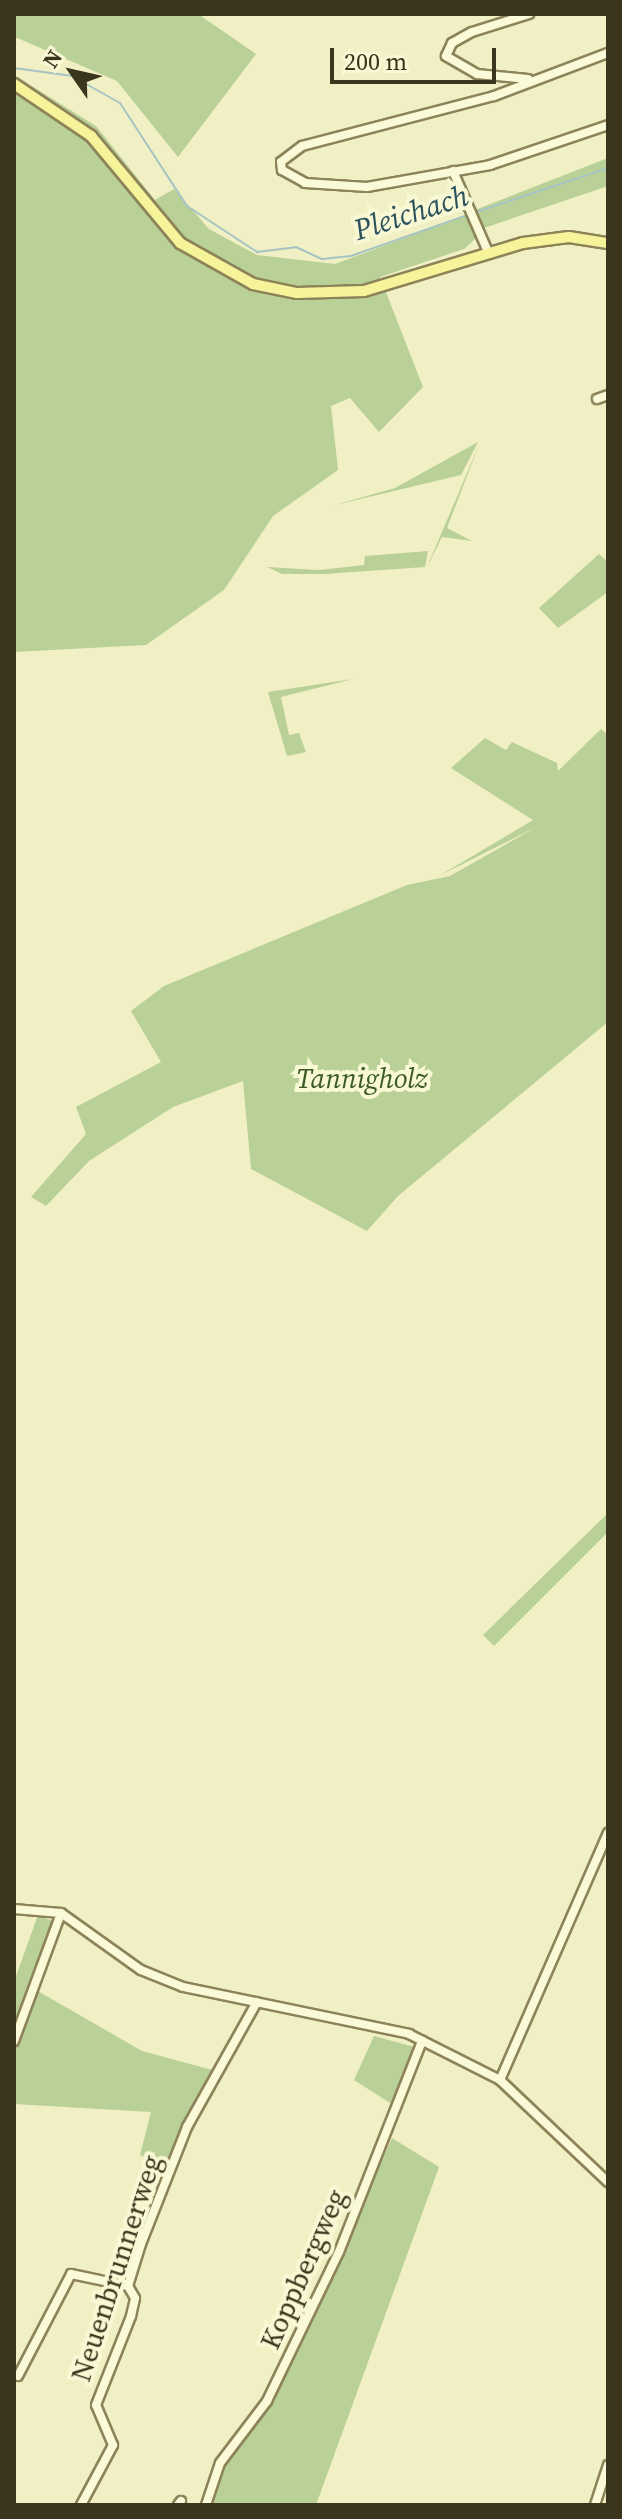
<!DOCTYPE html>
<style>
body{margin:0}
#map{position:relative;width:622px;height:2519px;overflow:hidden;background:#f1f0c4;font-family:"Source Serif 4",serif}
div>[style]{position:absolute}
.green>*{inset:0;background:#b9d097}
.stream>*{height:2px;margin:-1px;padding:0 1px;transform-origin:1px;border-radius:1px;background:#a6c4c4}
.roads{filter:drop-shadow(2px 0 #8d8359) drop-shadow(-2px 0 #8d8359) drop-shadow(0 2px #8d8359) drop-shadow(0 -2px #8d8359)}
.minor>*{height:8px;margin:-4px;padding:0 4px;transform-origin:4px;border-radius:4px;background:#fbfad8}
.major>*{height:10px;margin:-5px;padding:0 5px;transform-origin:5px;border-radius:5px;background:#f6f49a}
span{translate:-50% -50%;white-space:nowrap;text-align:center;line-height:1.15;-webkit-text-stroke:8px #f8f8d4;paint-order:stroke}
.park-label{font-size:28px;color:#3c5a23;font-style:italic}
.street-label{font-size:28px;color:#3c351e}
.water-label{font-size:30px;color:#2c525d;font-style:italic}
.frame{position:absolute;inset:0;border:16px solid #3c351e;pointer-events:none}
.north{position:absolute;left:32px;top:32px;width:80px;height:80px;-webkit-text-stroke:6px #f8f8d4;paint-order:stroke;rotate:304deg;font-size:22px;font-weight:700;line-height:32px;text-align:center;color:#3c351e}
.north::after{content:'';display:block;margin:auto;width:28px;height:36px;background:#3c351e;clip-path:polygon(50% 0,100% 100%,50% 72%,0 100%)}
.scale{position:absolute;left:330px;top:48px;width:166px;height:36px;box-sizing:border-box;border:4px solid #3c351e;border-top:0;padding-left:10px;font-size:24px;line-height:28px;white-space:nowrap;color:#3c351e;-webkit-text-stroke:6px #f8f8d4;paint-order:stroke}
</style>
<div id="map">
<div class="green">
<i style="clip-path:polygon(14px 14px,198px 14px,256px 54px,178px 157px,117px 81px,15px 37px)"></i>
<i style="clip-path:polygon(14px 75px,96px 126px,155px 200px,174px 189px,209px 229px,257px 255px,335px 264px,469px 214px,477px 237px,464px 249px,380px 277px,423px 387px,379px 432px,350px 398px,331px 406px,338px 470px,273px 516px,224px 590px,146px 645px,14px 652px)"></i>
<i style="clip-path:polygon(608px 158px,608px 186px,484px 228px,475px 210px)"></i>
<i style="clip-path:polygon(478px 442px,461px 475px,331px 506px,395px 488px)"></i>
<i style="clip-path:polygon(479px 445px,447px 528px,472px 541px,442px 537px,427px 567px)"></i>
<i style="clip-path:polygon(428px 551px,425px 567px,324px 574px,282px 574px,267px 567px,319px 570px,364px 565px,365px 556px)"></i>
<i style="clip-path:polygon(599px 554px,608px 562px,608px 592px,558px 628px,539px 608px)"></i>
<i style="clip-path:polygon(353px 679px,281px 697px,289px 735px,299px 733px,306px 752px,287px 756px,268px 692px)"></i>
<i style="clip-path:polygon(601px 729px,608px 735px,608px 1022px,398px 1196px,367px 1231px,251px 1169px,243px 1081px,173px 1107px,89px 1161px,46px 1206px,31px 1197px,86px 1134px,76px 1107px,161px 1062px,131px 1011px,164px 986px,407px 885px,450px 876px,538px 826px,439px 876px,533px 820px,451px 768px,485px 738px,506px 750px,512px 742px,557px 763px,558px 771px)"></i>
<i style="clip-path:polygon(608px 1513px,608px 1532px,494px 1646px,483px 1635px)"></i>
<i style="clip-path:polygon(38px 1915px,55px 1922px,36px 1990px,142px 2051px,216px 2071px,168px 2167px,140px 2155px,151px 2112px,14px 2104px,15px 1979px)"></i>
<i style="clip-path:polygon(374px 2036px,418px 2048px,398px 2108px,354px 2080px)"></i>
<i style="clip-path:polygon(392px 2138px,439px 2167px,316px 2505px,212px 2505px,230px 2452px,273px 2403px)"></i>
</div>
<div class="stream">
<i style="left:14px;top:68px;width:59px;rotate:7.9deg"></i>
<i style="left:72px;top:76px;width:55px;rotate:29.4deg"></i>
<i style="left:120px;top:103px;width:123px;rotate:57deg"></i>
<i style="left:187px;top:206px;width:84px;rotate:33.3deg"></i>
<i style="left:257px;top:252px;width:39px;rotate:-7deg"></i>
<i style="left:296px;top:247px;width:29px;rotate:25deg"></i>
<i style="left:322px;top:259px;width:29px;rotate:-6deg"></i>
<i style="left:351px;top:256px;width:126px;rotate:-19.4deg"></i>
<i style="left:476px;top:212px;width:139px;rotate:-18.4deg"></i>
</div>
<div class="roads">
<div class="minor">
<i style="left:608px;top:53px;width:122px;rotate:159.3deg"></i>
<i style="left:494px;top:96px;width:198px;rotate:165.4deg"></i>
<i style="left:302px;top:146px;width:26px;rotate:143deg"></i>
<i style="left:281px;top:162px;width:8px;rotate:83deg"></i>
<i style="left:282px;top:170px;width:26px;rotate:29deg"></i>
<i style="left:305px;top:183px;width:62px;rotate:3.7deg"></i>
<i style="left:367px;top:187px;width:125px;rotate:-10.1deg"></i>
<i style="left:490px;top:165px;width:125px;rotate:-18.7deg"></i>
<i style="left:528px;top:79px;width:51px;rotate:-174.4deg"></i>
<i style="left:477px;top:74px;width:36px;rotate:-150deg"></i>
<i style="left:446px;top:56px;width:14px;rotate:-65deg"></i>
<i style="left:452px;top:43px;width:23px;rotate:-29deg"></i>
<i style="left:472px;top:32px;width:60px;rotate:-17.5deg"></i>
<i style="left:453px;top:171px;width:88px;rotate:66.6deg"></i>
<i style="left:597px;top:399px;width:12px;rotate:-20deg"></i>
<i style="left:14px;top:1909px;width:47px;rotate:4.9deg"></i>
<i style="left:61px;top:1913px;width:98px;rotate:35.5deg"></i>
<i style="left:141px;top:1970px;width:45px;rotate:22deg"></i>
<i style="left:183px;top:1987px;width:231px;rotate:11.7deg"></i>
<i style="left:409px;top:2034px;width:102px;rotate:26.8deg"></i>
<i style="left:500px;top:2080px;width:149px;rotate:43.4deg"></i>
<i style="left:14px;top:2041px;width:136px;rotate:-69.8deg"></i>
<i style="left:500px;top:2080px;width:270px;rotate:-66.4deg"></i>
<i style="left:18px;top:2376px;width:115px;rotate:-62.5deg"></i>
<i style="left:71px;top:2274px;width:58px;rotate:11.9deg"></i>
<i style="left:81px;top:2505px;width:68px;rotate:-61.9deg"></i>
<i style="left:113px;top:2445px;width:43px;rotate:-113deg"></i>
<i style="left:96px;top:2405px;width:96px;rotate:-68.5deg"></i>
<i style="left:131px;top:2316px;width:18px;rotate:-77deg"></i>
<i style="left:135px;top:2298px;width:14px;rotate:-120deg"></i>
<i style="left:128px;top:2286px;width:44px;rotate:-72.8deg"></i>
<i style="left:141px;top:2244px;width:126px;rotate:-68.5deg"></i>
<i style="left:187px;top:2127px;width:143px;rotate:-60.8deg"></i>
<i style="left:178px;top:2505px;width:5px;rotate:-53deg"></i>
<i style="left:206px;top:2505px;width:44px;rotate:-71.6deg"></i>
<i style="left:220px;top:2463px;width:78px;rotate:-52.8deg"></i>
<i style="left:267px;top:2401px;width:165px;rotate:-64.2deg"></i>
<i style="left:339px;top:2252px;width:227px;rotate:-68.5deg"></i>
<i style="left:595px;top:2505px;width:42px;rotate:-72deg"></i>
</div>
<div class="major">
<i style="left:14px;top:84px;width:93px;rotate:34deg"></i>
<i style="left:91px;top:136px;width:139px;rotate:50.2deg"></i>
<i style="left:180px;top:243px;width:84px;rotate:29.3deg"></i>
<i style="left:253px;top:284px;width:45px;rotate:11.6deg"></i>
<i style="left:297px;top:293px;width:67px;rotate:-1.7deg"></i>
<i style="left:364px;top:291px;width:166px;rotate:-16.8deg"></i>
<i style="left:523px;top:243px;width:46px;rotate:-7.4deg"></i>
<i style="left:569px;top:237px;width:39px;rotate:9deg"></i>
</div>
</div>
<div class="park-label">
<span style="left:362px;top:1078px">Tannigholz</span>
</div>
<div class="street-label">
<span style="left:116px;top:2268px;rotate:-72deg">Neuenbrunnerweg</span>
<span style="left:303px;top:2269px;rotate:-66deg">Koppbergweg</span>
</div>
<div class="water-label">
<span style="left:411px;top:213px;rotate:-18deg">Pleichach</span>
</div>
<div class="frame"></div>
<div class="north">N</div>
<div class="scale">200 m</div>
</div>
